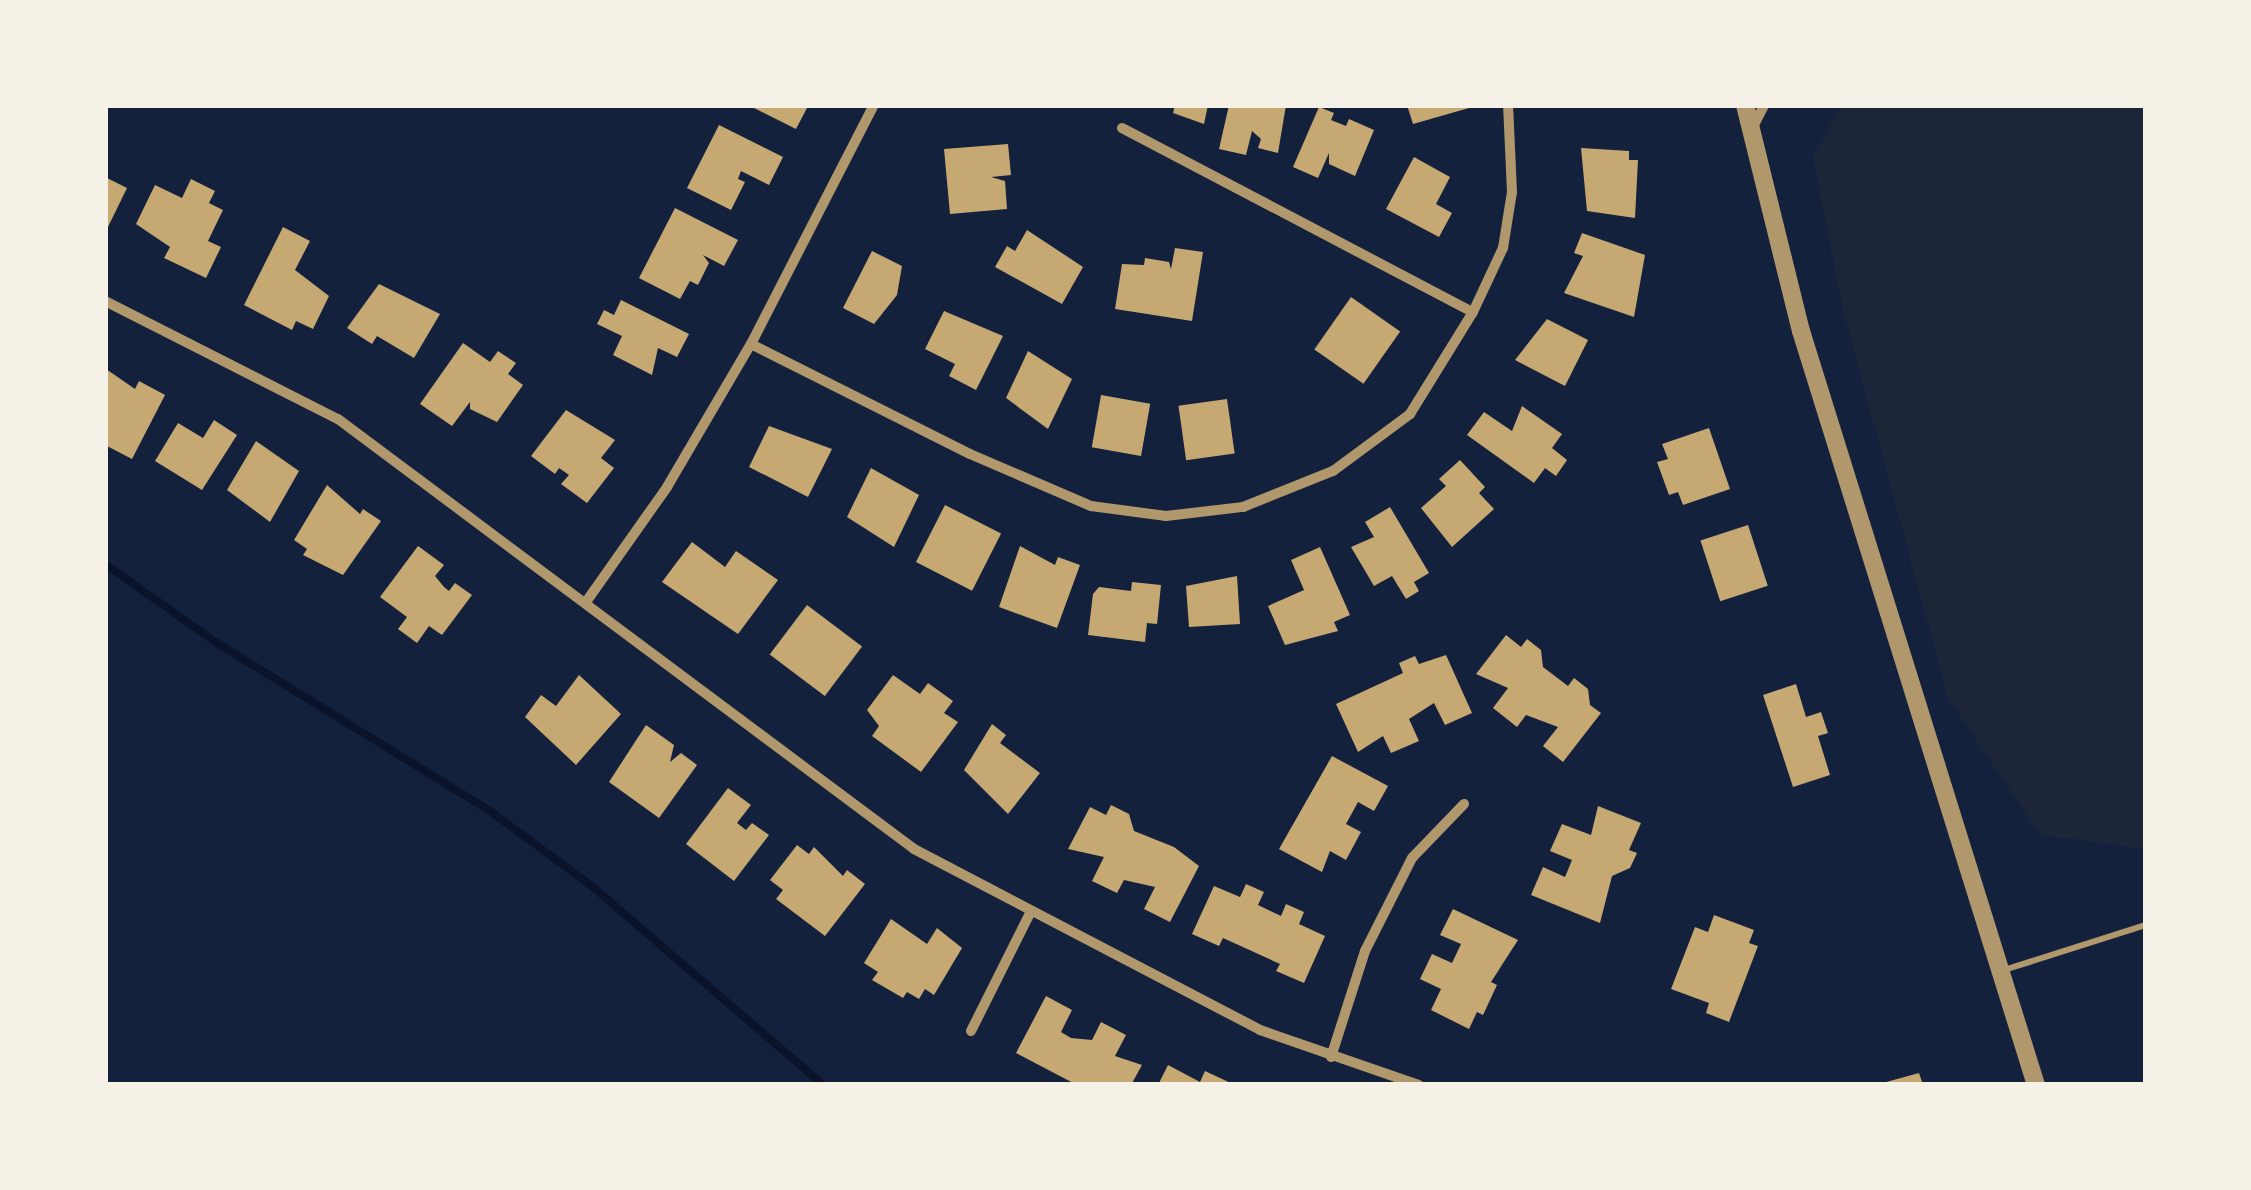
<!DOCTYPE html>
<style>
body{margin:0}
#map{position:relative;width:2251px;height:1190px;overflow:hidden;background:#14213d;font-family:Overpass,sans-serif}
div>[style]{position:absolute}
.green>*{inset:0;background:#1d2539}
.stream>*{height:8px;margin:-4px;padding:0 4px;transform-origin:4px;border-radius:4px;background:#0b132b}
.building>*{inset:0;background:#c6a872;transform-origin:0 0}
.service>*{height:6px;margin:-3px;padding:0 3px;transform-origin:3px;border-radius:3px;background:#b1986c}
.minor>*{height:10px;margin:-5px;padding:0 5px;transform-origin:5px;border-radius:5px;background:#b1986c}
.tertiary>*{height:18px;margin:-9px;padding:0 9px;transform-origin:9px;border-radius:9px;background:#b1986c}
span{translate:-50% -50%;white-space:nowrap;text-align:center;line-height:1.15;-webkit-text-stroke:8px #f6f1e7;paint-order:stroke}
.frame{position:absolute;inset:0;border:108px solid #f6f1e7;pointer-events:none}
</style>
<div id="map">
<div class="green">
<i style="clip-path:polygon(1841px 105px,2146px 105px,2146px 849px,2040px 835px,1948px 698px,1843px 310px,1813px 157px)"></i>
</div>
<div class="stream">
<i style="left:105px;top:564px;width:137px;rotate:35.2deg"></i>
<i style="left:217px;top:643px;width:321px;rotate:31.6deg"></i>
<i style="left:490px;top:811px;width:128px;rotate:36.4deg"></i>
<i style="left:593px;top:887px;width:303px;rotate:40.7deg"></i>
</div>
<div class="building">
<i style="clip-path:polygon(748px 105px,801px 105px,807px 108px,796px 129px)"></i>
<i style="clip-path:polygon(1175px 105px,1208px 105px,1204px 124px,1173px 113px)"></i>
<i style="clip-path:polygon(1229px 105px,1286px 105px,1278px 153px,1258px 148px,1261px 139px,1252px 131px,1246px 155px,1219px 149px)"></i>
<i style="clip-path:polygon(1407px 105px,1475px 105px,1476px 106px,1413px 124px)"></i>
<i style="clip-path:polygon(1319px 107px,1334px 113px,1331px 120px,1346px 126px,1349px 119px,1374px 130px,1355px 176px,1329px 164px,1329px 153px,1318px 178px,1293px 167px)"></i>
<i style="clip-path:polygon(719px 125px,783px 157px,769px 185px,741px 171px,738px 179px,745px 182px,731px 210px,687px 188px)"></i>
<i style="clip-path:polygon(1008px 144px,1011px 175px,991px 177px,1005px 181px,1007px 209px,950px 214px,944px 149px)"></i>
<i style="clip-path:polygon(1581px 148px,1629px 151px,1629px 160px,1638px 160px,1635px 218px,1587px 211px)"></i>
<i style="clip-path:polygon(1414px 157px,1450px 177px,1436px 204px,1452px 213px,1439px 237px,1386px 209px)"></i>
<i style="clip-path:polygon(105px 177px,127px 188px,108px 227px,105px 225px)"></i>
<i style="clip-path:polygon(191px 179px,215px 191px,209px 203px,223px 210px,208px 241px,221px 247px,206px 278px,164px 258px,170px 247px,136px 224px,155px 185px,182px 198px)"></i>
<i style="clip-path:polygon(675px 208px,738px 240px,724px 266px,703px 255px,709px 263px,698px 285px,690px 281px,680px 299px,639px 278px)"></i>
<i style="clip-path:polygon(283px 227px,310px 241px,295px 270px,329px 296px,313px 329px,296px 321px,292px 330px,244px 305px)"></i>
<i style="clip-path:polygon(1027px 230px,1083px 267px,1062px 304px,995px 267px,1007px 246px,1015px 251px)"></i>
<i style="clip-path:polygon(1582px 233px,1645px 255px,1634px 317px,1564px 293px,1583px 256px,1574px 253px)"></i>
<i style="clip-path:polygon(1175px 248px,1203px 252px,1192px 321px,1115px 309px,1122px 264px,1144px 265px,1145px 258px,1169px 262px,1171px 269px)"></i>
<i style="clip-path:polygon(872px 251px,902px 266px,897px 295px,874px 324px,843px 308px)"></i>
<i style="clip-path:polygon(379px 284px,440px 314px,414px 358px,377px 336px,372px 344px,347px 328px)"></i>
<i style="left:1351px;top:297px;width:60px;height:64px;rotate:35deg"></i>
<i style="clip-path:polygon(621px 300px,689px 334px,677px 357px,658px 348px,652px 375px,613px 355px,622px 336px,597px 324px,604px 310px,614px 315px)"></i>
<i style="clip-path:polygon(944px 311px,1003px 336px,976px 390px,949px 376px,955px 364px,925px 349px)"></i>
<i style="clip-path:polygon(1547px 319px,1588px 340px,1565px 386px,1515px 360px)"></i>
<i style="clip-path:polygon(463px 343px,490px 362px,498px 351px,516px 363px,508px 374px,523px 385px,497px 422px,470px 409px,470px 402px,452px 426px,420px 404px)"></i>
<i style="clip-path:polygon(1028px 351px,1072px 379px,1048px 429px,1006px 398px)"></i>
<i style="clip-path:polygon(106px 369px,135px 389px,139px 381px,165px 395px,132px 459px,105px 445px)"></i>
<i style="left:1101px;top:395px;width:50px;height:53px;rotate:10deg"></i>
<i style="left:1227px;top:399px;width:55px;height:49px;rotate:82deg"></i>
<i style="clip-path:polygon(1522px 406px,1562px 434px,1552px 448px,1567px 460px,1556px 476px,1545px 468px,1534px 483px,1467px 435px,1484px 412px,1512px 431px)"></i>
<i style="clip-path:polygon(566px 410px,615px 440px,601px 458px,614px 468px,587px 503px,561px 484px,569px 475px,559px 468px,555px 474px,531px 456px)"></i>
<i style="clip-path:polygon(214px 420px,237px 435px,202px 490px,155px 461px,178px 423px,203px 438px)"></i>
<i style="clip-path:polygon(769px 426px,832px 449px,808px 497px,749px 467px)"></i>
<i style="clip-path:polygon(1709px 428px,1730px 489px,1683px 505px,1678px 492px,1669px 495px,1657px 462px,1668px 459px,1662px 444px)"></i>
<i style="clip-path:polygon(256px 441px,299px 471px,270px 522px,227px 490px)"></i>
<i style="clip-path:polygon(1460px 460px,1485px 487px,1479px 493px,1494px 509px,1452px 547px,1421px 508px,1446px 486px,1439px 479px)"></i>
<i style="clip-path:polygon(871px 468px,919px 495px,894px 547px,847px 517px)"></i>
<i style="clip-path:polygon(327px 485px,360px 514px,363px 509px,381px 521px,343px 575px,303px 555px,307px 549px,294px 540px)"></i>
<i style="left:945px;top:505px;width:63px;height:64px;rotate:27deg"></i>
<i style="clip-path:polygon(1390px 507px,1429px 573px,1414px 582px,1419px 591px,1406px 599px,1392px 576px,1374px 586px,1351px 547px,1374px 537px,1365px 522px)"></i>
<i style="left:1748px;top:525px;width:64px;height:50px;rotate:72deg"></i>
<i style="clip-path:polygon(692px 542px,725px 567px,736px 551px,778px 580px,738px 634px,662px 582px)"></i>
<i style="clip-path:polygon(418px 546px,444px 565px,435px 576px,444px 587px,449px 591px,455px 583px,472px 595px,442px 635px,429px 626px,417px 643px,398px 629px,407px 617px,380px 597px)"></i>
<i style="clip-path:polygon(1020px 546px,1055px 565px,1058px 557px,1080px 565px,1057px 628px,999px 607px)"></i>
<i style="clip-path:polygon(1320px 547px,1350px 615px,1334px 622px,1338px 631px,1285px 645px,1268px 606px,1304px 590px,1291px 560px)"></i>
<i style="clip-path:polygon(1237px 576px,1240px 624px,1189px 627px,1186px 586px)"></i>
<i style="clip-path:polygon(1132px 582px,1161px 585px,1157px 624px,1147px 623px,1145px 642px,1088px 635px,1093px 594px,1099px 587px,1131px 591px)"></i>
<i style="left:807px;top:605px;width:69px;height:62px;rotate:37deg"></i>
<i style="clip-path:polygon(1506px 635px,1521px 647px,1527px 639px,1541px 650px,1543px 667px,1568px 686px,1574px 678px,1588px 689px,1590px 705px,1601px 713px,1563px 762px,1543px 746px,1558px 727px,1526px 715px,1517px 727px,1493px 708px,1508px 688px,1476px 674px)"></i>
<i style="clip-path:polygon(1446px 655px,1472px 713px,1445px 725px,1434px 703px,1409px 719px,1419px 741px,1391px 753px,1383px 736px,1358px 752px,1336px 704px,1403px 673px,1399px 663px,1415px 656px,1419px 664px)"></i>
<i style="clip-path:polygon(579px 675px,621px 714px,576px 765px,525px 717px,541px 695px,556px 706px)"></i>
<i style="clip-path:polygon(893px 675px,920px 694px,928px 683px,953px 701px,944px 713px,958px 722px,921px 772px,872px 736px,879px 726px,867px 710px)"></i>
<i style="clip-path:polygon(1796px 684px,1806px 717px,1821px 712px,1828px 733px,1818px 736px,1830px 775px,1793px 787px,1763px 695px)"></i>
<i style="clip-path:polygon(992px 724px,1006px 735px,1000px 743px,1040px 773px,1008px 814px,964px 770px)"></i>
<i style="clip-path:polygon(646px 725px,674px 745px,670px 762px,681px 753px,697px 765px,659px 818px,609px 782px)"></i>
<i style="clip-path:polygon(1332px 756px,1388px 786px,1374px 811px,1358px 802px,1346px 824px,1361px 832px,1346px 860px,1330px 851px,1322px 872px,1279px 849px)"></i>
<i style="clip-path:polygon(728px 788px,751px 805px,737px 823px,746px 830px,752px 823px,769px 835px,734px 881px,686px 844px)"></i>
<i style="clip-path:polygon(1111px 805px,1129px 814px,1134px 831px,1174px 847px,1199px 866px,1170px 922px,1144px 909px,1155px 887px,1124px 880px,1117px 893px,1092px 881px,1104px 857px,1068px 849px,1090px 807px,1106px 815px)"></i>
<i style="clip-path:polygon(1598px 806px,1641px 823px,1629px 850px,1637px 853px,1630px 868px,1612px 876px,1600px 923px,1531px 895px,1543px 867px,1565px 877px,1572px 860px,1550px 851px,1562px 824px,1591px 835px)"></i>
<i style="clip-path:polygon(797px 845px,809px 854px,814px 847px,843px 876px,847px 870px,865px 884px,825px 936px,776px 899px,783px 890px,770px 880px)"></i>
<i style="clip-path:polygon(1246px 884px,1264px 892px,1258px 905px,1281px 916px,1286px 904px,1304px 912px,1299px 924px,1325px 936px,1304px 983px,1276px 971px,1280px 964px,1223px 938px,1219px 946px,1192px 934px,1214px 886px,1240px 897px)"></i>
<i style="clip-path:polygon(1453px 909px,1518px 940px,1491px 982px,1497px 985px,1483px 1015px,1477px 1012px,1469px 1029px,1431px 1010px,1441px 989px,1420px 979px,1432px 954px,1452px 963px,1461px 944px,1440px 935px)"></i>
<i style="clip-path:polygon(1714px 915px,1754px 930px,1749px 943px,1758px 946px,1729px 1022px,1706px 1013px,1709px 1003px,1671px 989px,1695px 927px,1708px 932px)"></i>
<i style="clip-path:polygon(891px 919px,927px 944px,937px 928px,962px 948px,934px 995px,925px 989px,919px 999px,907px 992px,903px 998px,872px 980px,878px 972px,864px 963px)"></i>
<i style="clip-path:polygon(1046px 996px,1072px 1010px,1061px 1032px,1071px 1038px,1092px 1040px,1101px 1022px,1126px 1035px,1115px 1056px,1142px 1065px,1131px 1085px,1077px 1085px,1016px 1053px)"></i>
<i style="clip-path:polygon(1168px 1065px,1200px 1082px,1205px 1071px,1235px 1085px,1158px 1085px)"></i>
<i style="clip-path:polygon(1919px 1073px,1923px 1085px,1879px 1085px,1879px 1084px)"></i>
</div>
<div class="service">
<i style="left:2004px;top:970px;width:149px;rotate:-17.6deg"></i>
</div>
<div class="minor">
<i style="left:1753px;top:127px;width:25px;rotate:-63deg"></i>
<i style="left:1122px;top:128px;width:396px;rotate:27.7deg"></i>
<i style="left:105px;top:301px;width:261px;rotate:26.9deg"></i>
<i style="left:338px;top:419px;width:719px;rotate:36.74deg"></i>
<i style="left:914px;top:849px;width:390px;rotate:27.6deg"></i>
<i style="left:1260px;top:1030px;width:168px;rotate:19.1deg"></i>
<i style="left:751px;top:344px;width:245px;rotate:26.7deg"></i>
<i style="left:970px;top:454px;width:132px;rotate:23.3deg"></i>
<i style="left:1091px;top:506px;width:76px;rotate:7.6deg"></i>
<i style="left:1166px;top:516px;width:78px;rotate:-6.7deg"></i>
<i style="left:1243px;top:507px;width:97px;rotate:-21.8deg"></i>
<i style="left:1333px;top:471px;width:96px;rotate:-36.5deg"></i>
<i style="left:1410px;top:414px;width:120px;rotate:-58.3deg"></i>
<i style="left:1473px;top:312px;width:71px;rotate:-64.9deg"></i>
<i style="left:1503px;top:248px;width:57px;rotate:-80.9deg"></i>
<i style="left:1512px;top:192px;width:87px;rotate:-92.6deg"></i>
<i style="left:586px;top:602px;width:141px;rotate:-54.8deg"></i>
<i style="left:667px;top:487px;width:166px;rotate:-59.6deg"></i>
<i style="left:751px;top:344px;width:269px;rotate:-62.8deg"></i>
<i style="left:971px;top:1031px;width:132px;rotate:-63.4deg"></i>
<i style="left:1331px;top:1057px;width:111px;rotate:-72.2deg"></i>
<i style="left:1365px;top:951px;width:104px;rotate:-63.2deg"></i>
<i style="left:1412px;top:858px;width:75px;rotate:-46.1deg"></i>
</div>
<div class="tertiary">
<i style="left:1745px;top:105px;width:233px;rotate:76.1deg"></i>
<i style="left:1801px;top:331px;width:790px;rotate:72.69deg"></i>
</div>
<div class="frame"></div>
</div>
